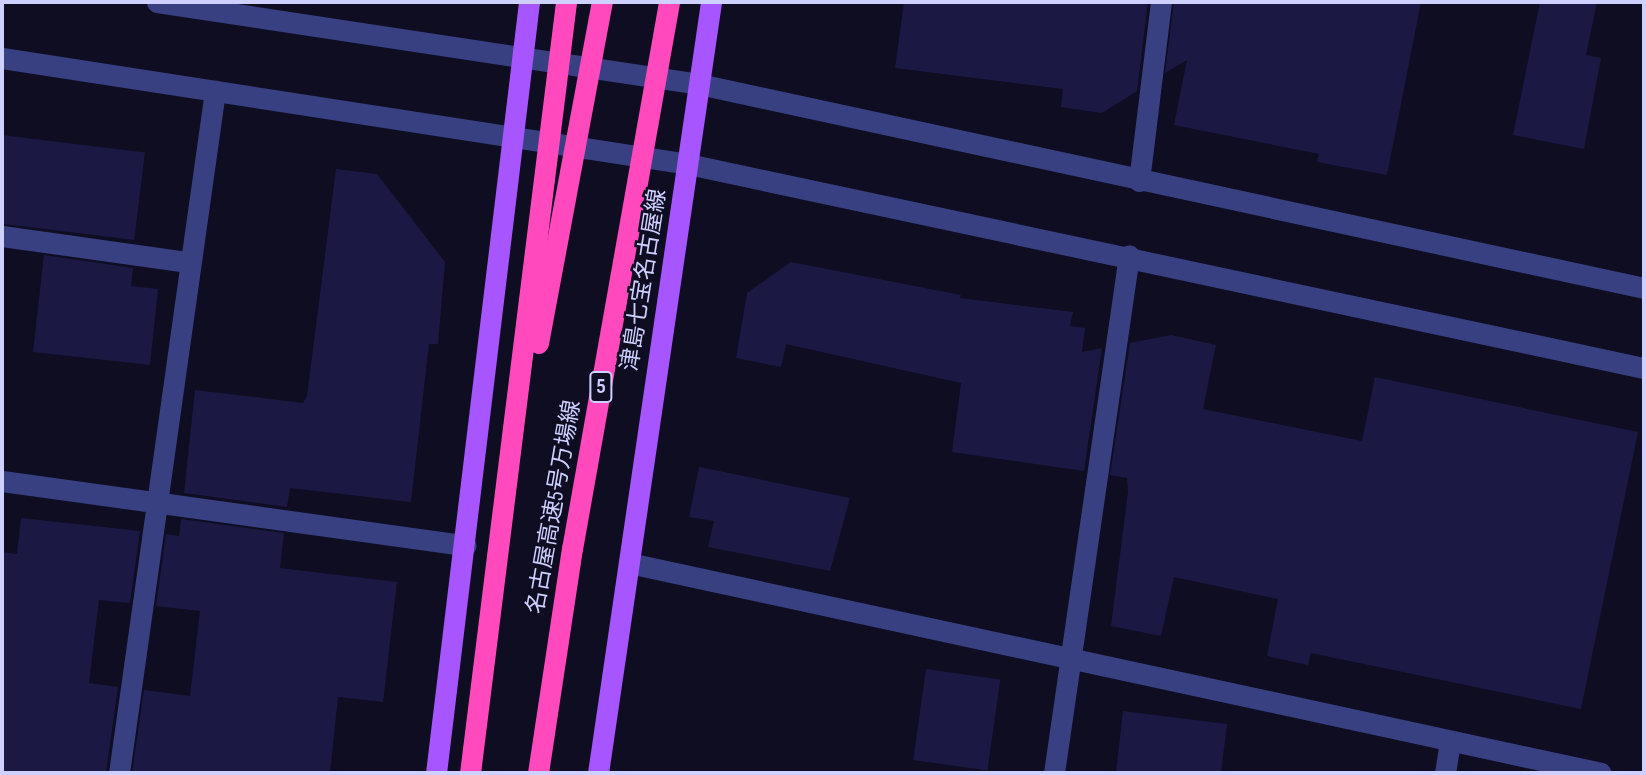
<!DOCTYPE html>
<meta charset="utf-8">
<style>
body{margin:0}
#map{position:relative;width:1646px;height:775px;overflow:hidden;background:#0e0d22;font-family:"Sofia Sans Condensed","Noto Sans JP",sans-serif}
div>[style]{position:absolute}
.building>*{inset:0;background:#1b1943;transform-origin:0 0}
.minor>*{height:21px;margin:-10.5px;padding:0 10.5px;transform-origin:10.5px;border-radius:10.5px;background:#384082}
.major>*{height:21px;margin:-10.5px;padding:0 10.5px;transform-origin:10.5px;border-radius:10.5px;background:#a655ff}
.highway-bridge>*{height:21px;margin:-10.5px;padding:0 10.5px;transform-origin:10.5px;border-radius:10.5px;background:#ff49bc}
span{translate:-50% -50%;white-space:nowrap;text-align:center;line-height:1.15;-webkit-text-stroke:5px #0e0d22;paint-order:stroke}
.shield-label span{padding:2px 5px;background:#0e0d22;border:2px solid;border-radius:5px;-webkit-text-stroke-width:0}
.shield-label{font-size:21px;color:#ced0ff;font-weight:700}
.street-label{font-size:23px;color:#ced0ff}
.frame{position:absolute;inset:0;border:4px solid #ced0ff;pointer-events:none}
</style>
<div id="map">
<div class="building">
<i style="clip-path:polygon(904px 2px,1148px 2px,1137px 91px,1102px 113px,1061px 107px,1063px 89px,895px 68px)"></i>
<i style="clip-path:polygon(1174px 2px,1421px 2px,1387px 175px,1317px 162px,1319px 154px,1174px 125px,1187px 60px,1165px 73px)"></i>
<i style="clip-path:polygon(1540px 2px,1597px 2px,1586px 55px,1601px 58px,1584px 149px,1513px 135px)"></i>
<i style="left:2px;top:135px;width:144px;height:88px;rotate:7deg"></i>
<i style="clip-path:polygon(336px 169px,377px 174px,445px 262px,438px 344px,429px 344px,411px 502px,290px 488px,287px 507px,184px 493px,195px 390px,303px 403px,307px 396px)"></i>
<i style="clip-path:polygon(44px 255px,133px 268px,131px 286px,158px 289px,150px 365px,33px 352px)"></i>
<i style="clip-path:polygon(791px 262px,961px 295px,960px 298px,1073px 312px,1070px 326px,1085px 328px,1082px 352px,1102px 348px,1084px 471px,952px 452px,961px 383px,786px 344px,781px 367px,736px 358px,747px 293px)"></i>
<i style="clip-path:polygon(1171px 335px,1216px 345px,1203px 409px,1362px 441px,1375px 377px,1638px 432px,1581px 709px,1311px 653px,1308px 665px,1267px 656px,1278px 599px,1174px 577px,1161px 636px,1111px 626px,1128px 492px,1127px 478px,1110px 475px,1130px 343px)"></i>
<i style="clip-path:polygon(699px 467px,850px 498px,830px 571px,708px 547px,714px 521px,689px 517px)"></i>
<i style="clip-path:polygon(21px 518px,140px 531px,130px 603px,99px 600px,89px 683px,118px 687px,106px 773px,2px 773px,2px 552px,17px 554px)"></i>
<i style="clip-path:polygon(181px 519px,284px 533px,280px 568px,397px 582px,383px 702px,338px 697px,330px 773px,132px 773px,144px 690px,190px 696px,200px 611px,156px 606px,166px 534px,179px 536px)"></i>
<i style="left:926px;top:669px;width:75px;height:92px;rotate:8deg"></i>
<i style="clip-path:polygon(1123px 711px,1227px 724px,1221px 773px,1116px 773px)"></i>
</div>
<div class="minor">
<i style="left:157px;top:2px;width:548px;rotate:8.6deg"></i>
<i style="left:699px;top:84px;width:967px;rotate:12.18deg"></i>
<i style="left:2px;top:58px;width:694px;rotate:8.78deg"></i>
<i style="left:688px;top:164px;width:978px;rotate:12.05deg"></i>
<i style="left:1139px;top:181px;width:180px;rotate:-83deg"></i>
<i style="left:2px;top:236px;width:188px;rotate:8deg"></i>
<i style="left:2px;top:481px;width:468px;rotate:7.9deg"></i>
<i style="left:629px;top:563px;width:994px;rotate:12.19deg"></i>
<i style="left:119px;top:773px;width:689px;rotate:-81.99deg"></i>
<i style="left:1054px;top:773px;width:523px;rotate:-81.76deg"></i>
<i style="left:1445px;top:773px;width:32px;rotate:-81deg"></i>
</div>
<div class="major">
<i style="left:436px;top:773px;width:777px;rotate:-83.12deg"></i>
<i style="left:598px;top:773px;width:779px;rotate:-81.66deg"></i>
</div>
<div class="highway-bridge">
<i style="left:538px;top:343px;width:347px;rotate:-79.4deg"></i>
<i style="left:470px;top:773px;width:777px;rotate:-82.9deg"></i>
<i style="left:538px;top:773px;width:227px;rotate:-81.4deg"></i>
<i style="left:572px;top:549px;width:556px;rotate:-79.94deg"></i>
</div>
<div class="shield-label">
<span style="left:601px;top:387px">5</span>
</div>
<div class="street-label">
<span style="left:644px;top:280px;rotate:-81deg">津島七宝名古屋線</span>
<span style="left:554px;top:507px;rotate:-80deg">名古屋高速5号万場線</span>
</div>
<div class="frame"></div>
</div>
